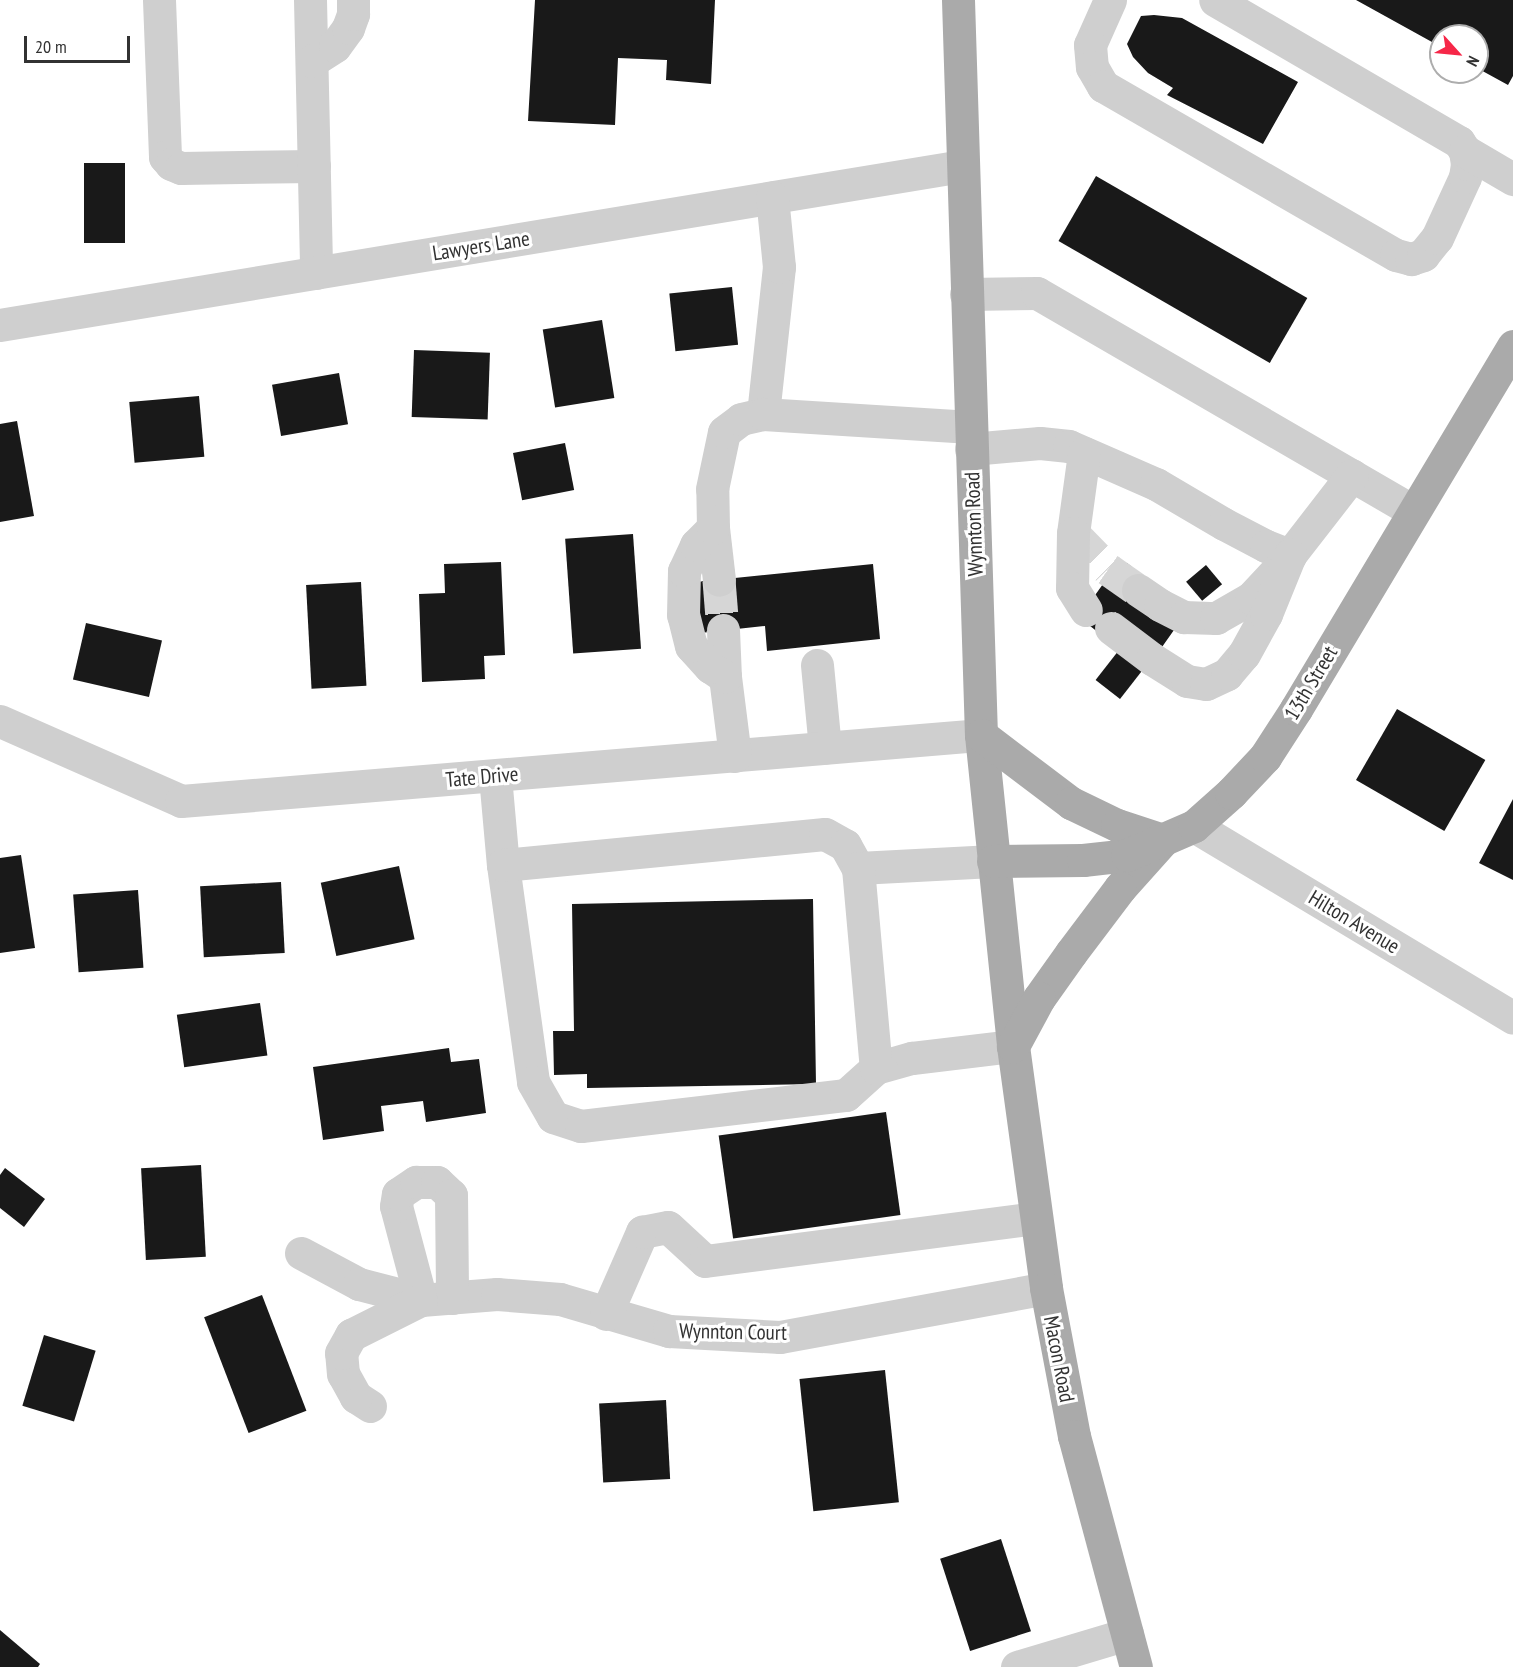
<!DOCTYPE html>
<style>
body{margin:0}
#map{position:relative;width:1513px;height:1667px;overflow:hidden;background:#fff;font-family:"PT Sans Narrow",sans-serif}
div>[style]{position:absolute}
.building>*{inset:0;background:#191919;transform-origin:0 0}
.minor-tunnel>*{height:33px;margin-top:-16.5px;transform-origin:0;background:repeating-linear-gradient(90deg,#d6d6d6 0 33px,transparent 0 49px)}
.minor>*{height:33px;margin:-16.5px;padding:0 16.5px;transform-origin:16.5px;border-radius:16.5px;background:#cfcfcf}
.major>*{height:33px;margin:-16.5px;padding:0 16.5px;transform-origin:16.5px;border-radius:16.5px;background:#aaa}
span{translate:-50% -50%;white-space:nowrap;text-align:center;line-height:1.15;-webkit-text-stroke:6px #fff;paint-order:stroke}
.street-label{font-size:21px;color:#323232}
.north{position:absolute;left:1429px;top:24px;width:60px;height:60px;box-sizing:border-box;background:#fff;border:2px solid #adadad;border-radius:50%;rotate:117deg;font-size:16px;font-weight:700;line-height:24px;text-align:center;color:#323232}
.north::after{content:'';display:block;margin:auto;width:21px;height:27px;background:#f62748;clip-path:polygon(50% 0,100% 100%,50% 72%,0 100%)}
.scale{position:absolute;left:24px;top:36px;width:106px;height:27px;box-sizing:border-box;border:3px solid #323232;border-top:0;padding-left:8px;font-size:18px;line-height:21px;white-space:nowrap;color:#323232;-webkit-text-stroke:4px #fff;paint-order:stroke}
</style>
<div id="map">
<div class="building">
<i style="clip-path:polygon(535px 0,715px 0,711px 84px,666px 80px,667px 60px,618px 58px,615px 125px,528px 121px)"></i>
<i style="clip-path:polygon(1356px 0,1513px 0,1513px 76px,1508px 85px,1477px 68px,1477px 36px,1441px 36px,1441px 47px)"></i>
<i style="clip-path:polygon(1154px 15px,1182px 18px,1298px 82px,1263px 144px,1167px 95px,1173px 88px,1148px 73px,1133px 57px,1127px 44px,1141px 16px)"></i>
<i style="left:84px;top:163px;width:41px;height:80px"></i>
<i style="left:1096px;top:176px;width:244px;height:75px;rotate:30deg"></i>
<i style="left:732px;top:287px;width:58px;height:63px;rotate:84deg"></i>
<i style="left:602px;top:320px;width:79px;height:60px;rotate:81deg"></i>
<i style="left:414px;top:350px;width:76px;height:67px;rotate:2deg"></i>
<i style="left:339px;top:373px;width:52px;height:68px;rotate:80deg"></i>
<i style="left:199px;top:396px;width:61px;height:70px;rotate:85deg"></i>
<i style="clip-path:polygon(17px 421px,34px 516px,0 522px,0 424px)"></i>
<i style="left:565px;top:443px;width:48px;height:53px;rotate:79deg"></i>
<i style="left:633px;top:534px;width:115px;height:68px;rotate:86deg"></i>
<i style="clip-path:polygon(501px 562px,505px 655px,484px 656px,485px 679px,422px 682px,419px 594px,445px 593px,444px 564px)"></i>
<i style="clip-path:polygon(1127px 563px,1143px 576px,1174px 630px,1162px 647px,1115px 612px,1099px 633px,1085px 622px,1093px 598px,1108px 577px,1113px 582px)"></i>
<i style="clip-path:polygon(873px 564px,880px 639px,767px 651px,765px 626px,700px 633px,696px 582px)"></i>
<i style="left:1206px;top:565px;width:25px;height:26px;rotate:50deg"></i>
<i style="left:361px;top:582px;width:104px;height:55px;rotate:87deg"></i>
<i style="left:86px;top:623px;width:78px;height:58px;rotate:13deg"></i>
<i style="left:1119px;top:650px;width:31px;height:38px;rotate:38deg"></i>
<i style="left:1397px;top:709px;width:102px;height:82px;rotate:30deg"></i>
<i style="clip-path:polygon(1513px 799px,1513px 880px,1479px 863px)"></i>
<i style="clip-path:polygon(21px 855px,35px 948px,0 953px,0 858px)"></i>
<i style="left:399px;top:866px;width:75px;height:80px;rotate:78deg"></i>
<i style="left:281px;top:882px;width:71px;height:81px;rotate:87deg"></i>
<i style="left:138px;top:890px;width:78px;height:65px;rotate:86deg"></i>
<i style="clip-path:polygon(813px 899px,816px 1084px,587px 1088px,587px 1074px,554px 1075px,553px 1031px,574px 1031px,572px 904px)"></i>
<i style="left:260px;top:1003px;width:53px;height:84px;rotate:82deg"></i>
<i style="clip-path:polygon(449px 1048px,451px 1062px,479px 1059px,486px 1113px,426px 1122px,423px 1101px,381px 1106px,384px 1131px,323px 1140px,313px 1067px)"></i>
<i style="left:886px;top:1112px;width:104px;height:169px;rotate:82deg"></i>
<i style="left:201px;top:1165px;width:92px;height:60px;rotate:87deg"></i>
<i style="clip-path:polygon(5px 1168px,45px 1199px,24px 1227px,0 1208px,0 1175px)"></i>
<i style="left:262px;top:1295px;width:124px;height:62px;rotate:69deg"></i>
<i style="left:44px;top:1335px;width:54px;height:74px;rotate:17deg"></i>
<i style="left:885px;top:1370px;width:133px;height:86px;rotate:84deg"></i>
<i style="left:666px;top:1400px;width:79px;height:67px;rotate:87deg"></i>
<i style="left:1001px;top:1539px;width:97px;height:64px;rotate:72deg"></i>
<i style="clip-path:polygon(0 1630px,40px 1664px,38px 1667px,0 1667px)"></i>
</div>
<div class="minor-tunnel">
<i style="left:1073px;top:533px;width:50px;rotate:45.8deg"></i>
<i style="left:1108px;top:569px;width:37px;rotate:35deg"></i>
<i style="left:719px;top:580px;width:50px;rotate:85.4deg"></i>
</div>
<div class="minor">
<i style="left:159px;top:0;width:157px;rotate:87.8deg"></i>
<i style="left:165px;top:157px;width:9px;rotate:49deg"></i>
<i style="left:171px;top:164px;width:11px;rotate:22deg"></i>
<i style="left:181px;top:168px;width:133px;rotate:-0.9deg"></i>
<i style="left:310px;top:0;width:273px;rotate:88.7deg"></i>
<i style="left:1110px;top:0;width:49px;rotate:114deg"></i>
<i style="left:1090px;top:45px;width:22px;rotate:85deg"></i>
<i style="left:1092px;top:67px;width:22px;rotate:60deg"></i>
<i style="left:1103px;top:86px;width:338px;rotate:30deg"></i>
<i style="left:1396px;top:255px;width:16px;rotate:15deg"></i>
<i style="left:1411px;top:259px;width:13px;rotate:-18deg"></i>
<i style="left:1423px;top:255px;width:22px;rotate:-51deg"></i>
<i style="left:1437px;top:238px;width:67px;rotate:-65.3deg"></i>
<i style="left:1465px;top:177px;width:13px;rotate:-81deg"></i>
<i style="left:1467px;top:164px;width:13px;rotate:-99deg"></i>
<i style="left:1465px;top:151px;width:11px;rotate:-124deg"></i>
<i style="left:1459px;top:142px;width:282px;rotate:-149.8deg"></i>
<i style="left:312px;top:61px;width:27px;rotate:-33deg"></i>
<i style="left:335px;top:46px;width:22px;rotate:-54deg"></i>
<i style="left:348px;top:28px;width:15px;rotate:-70deg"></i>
<i style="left:353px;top:14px;width:14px;rotate:-90deg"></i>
<i style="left:1465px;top:151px;width:56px;rotate:30.3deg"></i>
<i style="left:966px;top:294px;width:71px;rotate:-0.8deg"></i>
<i style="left:1037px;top:293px;width:435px;rotate:30.1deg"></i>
<i style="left:0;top:325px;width:975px;rotate:-9.39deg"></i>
<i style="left:763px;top:414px;width:148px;rotate:-83.8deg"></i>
<i style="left:779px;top:267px;width:70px;rotate:-95.7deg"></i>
<i style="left:971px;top:449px;width:69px;rotate:-5deg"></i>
<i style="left:1040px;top:443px;width:29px;rotate:6deg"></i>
<i style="left:1069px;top:446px;width:95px;rotate:23.6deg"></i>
<i style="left:1156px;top:484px;width:79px;rotate:30.5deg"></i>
<i style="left:1224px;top:524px;width:47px;rotate:27.6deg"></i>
<i style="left:1266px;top:546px;width:26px;rotate:21deg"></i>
<i style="left:1290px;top:555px;width:101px;rotate:-52.2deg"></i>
<i style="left:1084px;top:453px;width:81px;rotate:97.8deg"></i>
<i style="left:1073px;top:533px;width:55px;rotate:91deg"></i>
<i style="left:1072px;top:588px;width:26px;rotate:58deg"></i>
<i style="left:713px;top:528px;width:52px;rotate:83.4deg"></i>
<i style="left:1138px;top:590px;width:27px;rotate:34deg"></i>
<i style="left:1160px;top:605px;width:27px;rotate:27deg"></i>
<i style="left:1184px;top:617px;width:32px;rotate:2deg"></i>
<i style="left:1216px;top:618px;width:40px;rotate:-29.7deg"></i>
<i style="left:1251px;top:598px;width:38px;rotate:-47deg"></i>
<i style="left:1111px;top:628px;width:51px;rotate:37.1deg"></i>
<i style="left:1152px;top:659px;width:41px;rotate:32.2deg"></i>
<i style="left:1187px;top:681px;width:19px;rotate:9deg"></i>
<i style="left:1206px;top:684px;width:23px;rotate:-25deg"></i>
<i style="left:1227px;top:674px;width:26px;rotate:-50deg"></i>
<i style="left:1244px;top:654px;width:46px;rotate:-61.2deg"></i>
<i style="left:1266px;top:614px;width:64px;rotate:-67.9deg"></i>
<i style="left:723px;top:630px;width:47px;rotate:87.6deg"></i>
<i style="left:817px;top:665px;width:83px;rotate:84.5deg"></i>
<i style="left:0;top:721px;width:198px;rotate:23.8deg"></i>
<i style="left:181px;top:801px;width:803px;rotate:-4.72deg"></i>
<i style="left:735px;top:756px;width:80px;rotate:-97.2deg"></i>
<i style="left:725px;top:677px;width:18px;rotate:-146deg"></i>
<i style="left:710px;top:667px;width:28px;rotate:-132deg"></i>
<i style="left:691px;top:646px;width:32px;rotate:-104deg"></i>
<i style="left:683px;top:615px;width:44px;rotate:-88.7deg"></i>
<i style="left:684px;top:571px;width:29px;rotate:-65deg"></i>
<i style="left:696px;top:545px;width:24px;rotate:-45deg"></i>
<i style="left:713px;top:528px;width:39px;rotate:-91deg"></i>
<i style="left:712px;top:489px;width:58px;rotate:-78.1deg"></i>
<i style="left:724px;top:432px;width:21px;rotate:-37deg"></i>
<i style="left:741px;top:419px;width:23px;rotate:-13deg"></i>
<i style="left:763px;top:414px;width:208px;rotate:3.6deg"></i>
<i style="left:495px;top:776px;width:89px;rotate:84.9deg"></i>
<i style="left:503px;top:865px;width:219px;rotate:82.1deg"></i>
<i style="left:533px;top:1082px;width:40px;rotate:60.3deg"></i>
<i style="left:553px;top:1117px;width:29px;rotate:18deg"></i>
<i style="left:581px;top:1126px;width:267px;rotate:-6.7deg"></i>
<i style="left:846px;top:1095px;width:40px;rotate:-42deg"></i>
<i style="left:876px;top:1068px;width:37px;rotate:-16deg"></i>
<i style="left:912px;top:1058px;width:102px;rotate:-6.8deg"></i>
<i style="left:1194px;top:826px;width:372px;rotate:31deg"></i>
<i style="left:503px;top:865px;width:323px;rotate:-5.5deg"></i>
<i style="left:825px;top:834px;width:23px;rotate:29deg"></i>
<i style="left:845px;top:845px;width:26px;rotate:61deg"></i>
<i style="left:858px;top:868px;width:135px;rotate:-3deg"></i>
<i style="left:858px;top:868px;width:201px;rotate:84.9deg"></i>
<i style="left:301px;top:1253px;width:66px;rotate:28.1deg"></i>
<i style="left:359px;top:1284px;width:64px;rotate:14.5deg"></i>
<i style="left:421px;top:1300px;width:76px;rotate:-4.5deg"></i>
<i style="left:497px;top:1294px;width:63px;rotate:4.5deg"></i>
<i style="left:560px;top:1299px;width:114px;rotate:16.4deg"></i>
<i style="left:669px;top:1331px;width:111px;rotate:3.1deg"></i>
<i style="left:780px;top:1337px;width:270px;rotate:-10.4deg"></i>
<i style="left:421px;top:1300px;width:97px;rotate:-104.9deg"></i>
<i style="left:396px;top:1206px;width:12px;rotate:-81deg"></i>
<i style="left:398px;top:1194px;width:22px;rotate:-34deg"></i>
<i style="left:416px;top:1182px;width:21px"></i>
<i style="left:437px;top:1182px;width:19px;rotate:43deg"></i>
<i style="left:451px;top:1195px;width:103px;rotate:89.4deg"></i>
<i style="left:606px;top:1314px;width:90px;rotate:-66.3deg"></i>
<i style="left:642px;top:1232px;width:26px;rotate:-11deg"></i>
<i style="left:668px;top:1227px;width:50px;rotate:42.6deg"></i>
<i style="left:705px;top:1261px;width:333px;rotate:-7.4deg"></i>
<i style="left:370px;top:1406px;width:17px;rotate:-147deg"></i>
<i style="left:356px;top:1397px;width:26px;rotate:-119deg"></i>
<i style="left:343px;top:1374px;width:21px;rotate:-95deg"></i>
<i style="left:341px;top:1353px;width:21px;rotate:-61deg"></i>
<i style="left:351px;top:1335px;width:78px;rotate:-26.6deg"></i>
<i style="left:1017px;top:1667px;width:115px;rotate:-16.7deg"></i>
</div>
<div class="major">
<i style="left:958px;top:0;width:735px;rotate:88.21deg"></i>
<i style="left:981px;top:735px;width:313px;rotate:84.1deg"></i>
<i style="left:1013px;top:1046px;width:244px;rotate:82.2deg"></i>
<i style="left:1046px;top:1288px;width:151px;rotate:79.3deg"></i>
<i style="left:1074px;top:1436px;width:239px;rotate:75deg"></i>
<i style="left:981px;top:735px;width:113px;rotate:37.1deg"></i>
<i style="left:1071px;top:803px;width:51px;rotate:25.6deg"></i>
<i style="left:1117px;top:825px;width:48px;rotate:18.1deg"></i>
<i style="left:1163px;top:840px;width:64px;rotate:131.9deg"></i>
<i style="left:1120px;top:888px;width:81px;rotate:127deg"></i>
<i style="left:1071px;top:953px;width:55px;rotate:125.4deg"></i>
<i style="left:1039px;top:998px;width:55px;rotate:118.4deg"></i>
<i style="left:993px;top:861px;width:90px;rotate:-0.6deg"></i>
<i style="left:1083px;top:860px;width:44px;rotate:-6.5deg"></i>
<i style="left:1127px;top:855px;width:73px;rotate:-23.4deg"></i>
<i style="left:1194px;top:826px;width:50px;rotate:-41.7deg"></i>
<i style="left:1231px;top:793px;width:50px;rotate:-46.6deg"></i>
<i style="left:1265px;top:757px;width:57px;rotate:-57.1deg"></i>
<i style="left:1296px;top:709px;width:423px;rotate:-59.1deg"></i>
</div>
<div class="street-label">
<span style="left:481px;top:246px;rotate:-9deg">Lawyers Lane</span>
<span style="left:974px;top:524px;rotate:-92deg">Wynnton Road</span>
<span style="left:1311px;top:683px;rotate:-59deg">13th Street</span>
<span style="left:482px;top:777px;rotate:-5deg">Tate Drive</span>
<span style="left:1354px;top:922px;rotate:31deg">Hilton Avenue</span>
<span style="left:733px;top:1332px;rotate:1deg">Wynnton Court</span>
<span style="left:1059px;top:1359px;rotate:79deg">Macon Road</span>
</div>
<div class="north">N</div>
<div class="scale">20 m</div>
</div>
